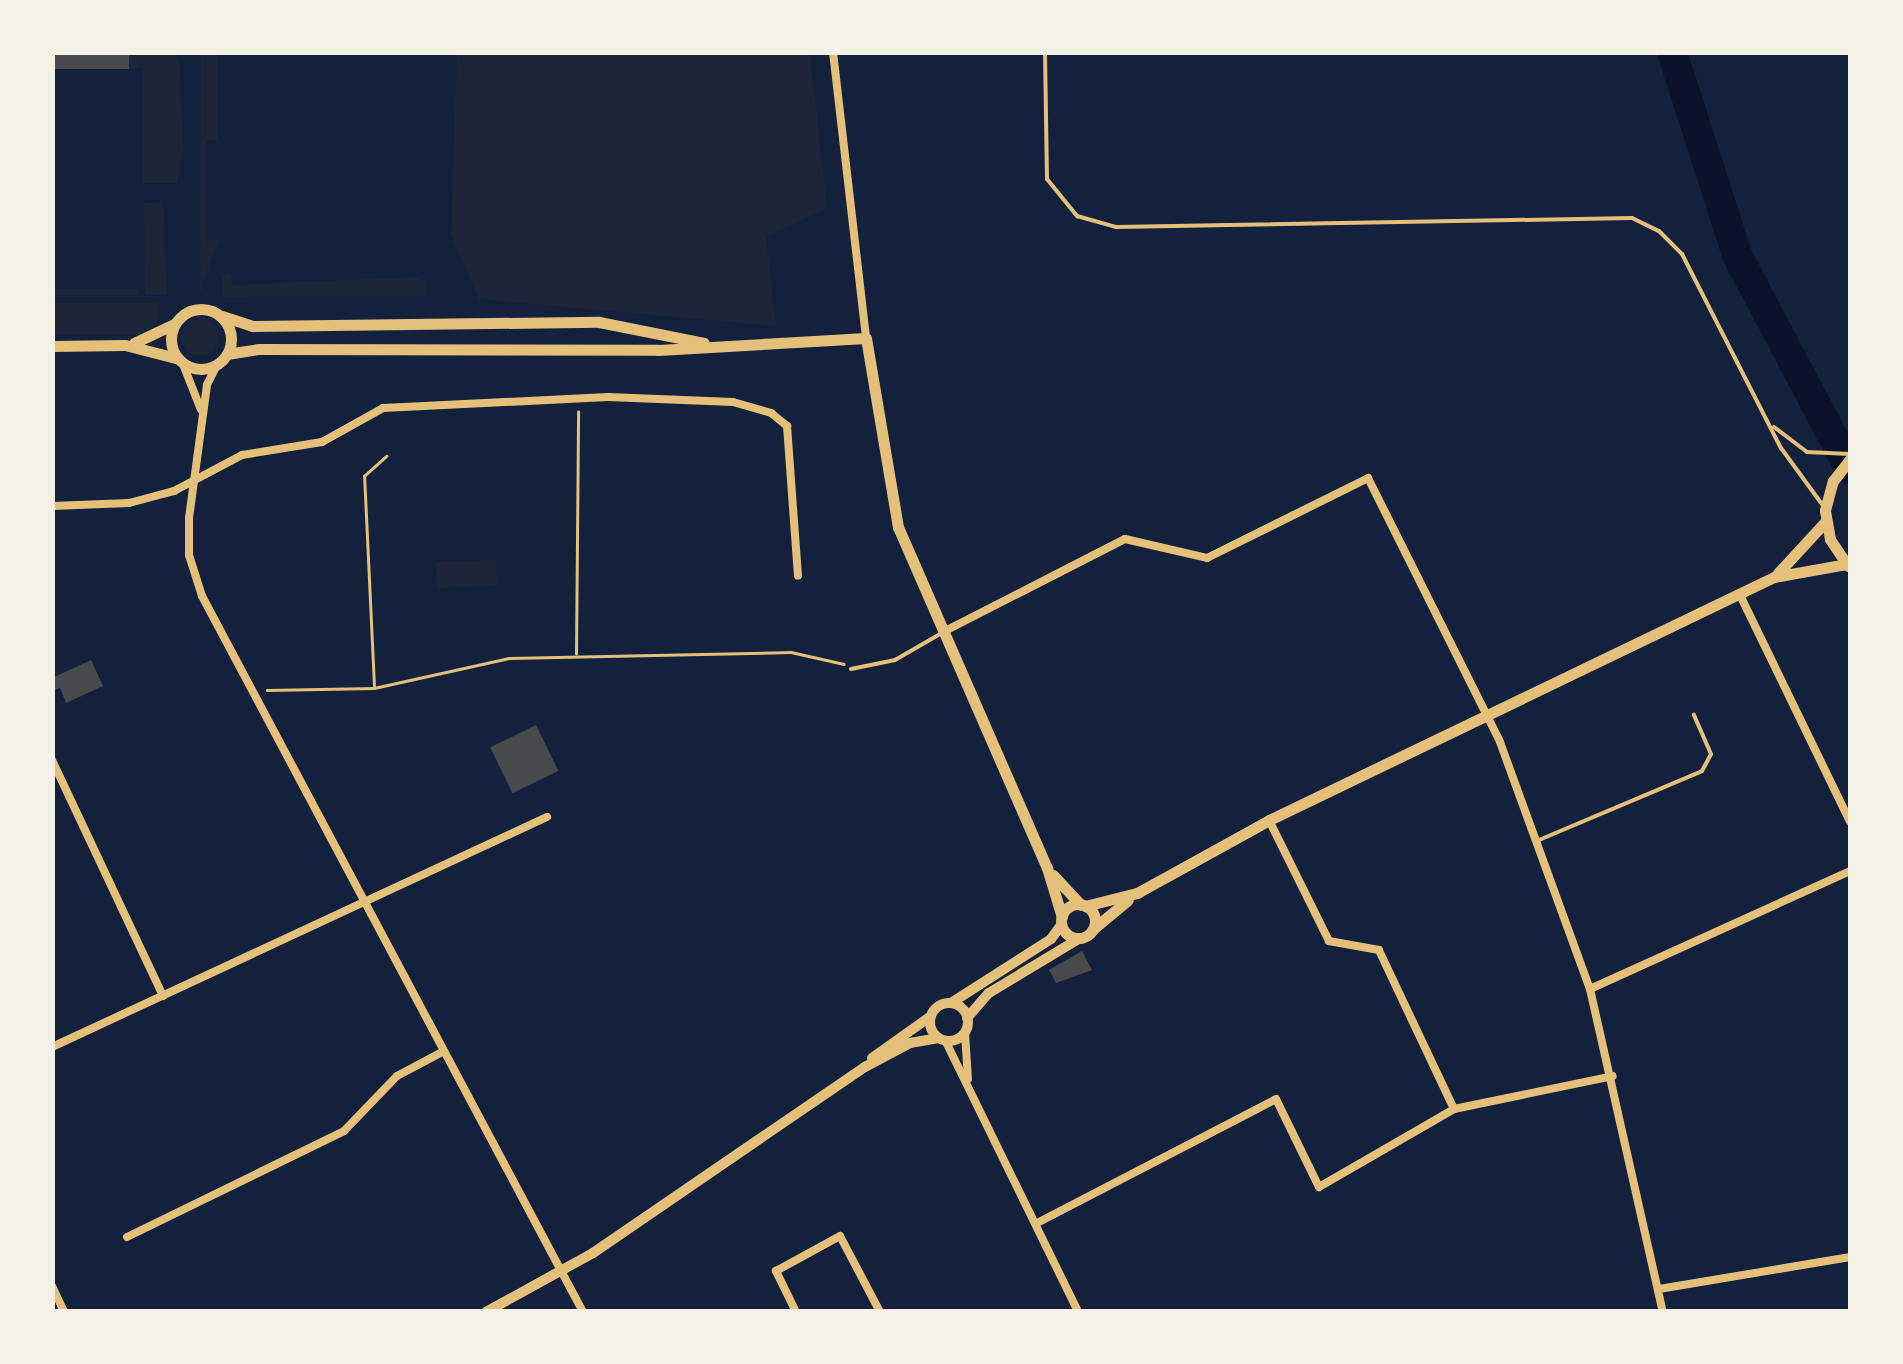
<!DOCTYPE html>
<style>
body{margin:0}
#map{position:relative;width:1903px;height:1364px;overflow:hidden;background:#14213d;font-family:"Alegreya Sans",sans-serif}
div>[style]{position:absolute}
.green>*{inset:0;background:#1d2539;transform-origin:0 0}
.round{border-radius:50%}
.river>*{height:30px;margin:-15px;padding:0 15px;transform-origin:15px;border-radius:15px;background:#0b132b}
.building>*{inset:0;background:#48494c;transform-origin:0 0}
.path>*{height:2.5px;margin:-1.25px;padding:0 1.25px;transform-origin:1.25px;border-radius:1.25px;background:#e5c07b}
.service>*{height:4px;margin:-2px;padding:0 2px;transform-origin:2px;border-radius:2px;background:#e5c07b}
.minor>*{height:8px;margin:-4px;padding:0 4px;transform-origin:4px;border-radius:4px;background:#e5c07b}
.secondary>*{height:10px;margin:-5px;padding:0 5px;transform-origin:5px;border-radius:5px;background:#e5c07b}
.secondary>.ring{margin:-5px;padding:0;box-sizing:content-box;background:none;border:10px solid #e5c07b;border-radius:50%}
.primary>*{height:11px;margin:-5.5px;padding:0 5.5px;transform-origin:5.5px;border-radius:5.5px;background:#e5c07b}
.primary>.ring{margin:-5.5px;padding:0;box-sizing:content-box;background:none;border:11px solid #e5c07b;border-radius:50%}
span{translate:-50% -50%;white-space:nowrap;text-align:center;line-height:1.15;-webkit-text-stroke:8px #f6f1e7;paint-order:stroke}
.frame{position:absolute;inset:0;border:55px solid #f6f1e7;pointer-events:none}
</style>
<div id="map">
<div class="green">
<i style="clip-path:polygon(129px 53px,175px 53px,180px 61px,183px 151px,177px 183px,143px 183px,143px 68px,129px 69px)"></i>
<i style="clip-path:polygon(201px 53px,218px 53px,218px 140px,206px 141px,207px 240px,218px 240px,200px 293px)"></i>
<i style="clip-path:polygon(457px 53px,810px 53px,827px 208px,766px 237px,776px 326px,479px 299px,451px 235px)"></i>
<i style="clip-path:polygon(144px 203px,159px 203px,164px 210px,167px 295px,145px 295px)"></i>
<i style="clip-path:polygon(231px 272px,232px 285px,415px 277px,425px 282px,427px 296px,222px 297px,222px 277px)"></i>
<i style="left:138px;top:289px;width:6px;height:85px;rotate:90deg"></i>
<i style="clip-path:polygon(53px 303px,157px 303px,159px 315px,153px 331px,136px 335px,53px 334px)"></i>
<i class="round" style="left:181px;top:318px;width:38px;height:38px"></i>
<i style="left:496px;top:560px;width:26px;height:60px;rotate:88deg"></i>
</div>
<div class="river">
<i style="left:1672px;top:52px;width:213px;rotate:72.2deg"></i>
<i style="left:1737px;top:255px;width:242px;rotate:62.2deg"></i>
</div>
<div class="building">
<i style="left:52px;top:52px;width:77px;height:17px"></i>
<i style="clip-path:polygon(91px 660px,103px 686px,66px 703px,60px 688px,52px 691px,52px 678px)"></i>
<i style="left:536px;top:725px;width:51px;height:51px;rotate:64deg"></i>
<i style="clip-path:polygon(1082px 951px,1092px 970px,1056px 983px,1049px 970px)"></i>
</div>
<div class="path">
<i style="left:576px;top:654px;width:242px;rotate:-89.5deg"></i>
<i style="left:374px;top:686px;width:210px;rotate:-92.7deg"></i>
<i style="left:364px;top:476px;width:30px;rotate:-42deg"></i>
<i style="left:267px;top:690px;width:107px;rotate:-1.1deg"></i>
<i style="left:374px;top:688px;width:138px;rotate:-12.5deg"></i>
<i style="left:509px;top:658px;width:282px;rotate:-1.2deg"></i>
<i style="left:791px;top:652px;width:54px;rotate:12.8deg"></i>
</div>
<div class="service">
<i style="left:1045px;top:52px;width:127px;rotate:89.1deg"></i>
<i style="left:1047px;top:179px;width:48px;rotate:51deg"></i>
<i style="left:1077px;top:216px;width:41px;rotate:15.8deg"></i>
<i style="left:1116px;top:227px;width:516px;rotate:-1deg"></i>
<i style="left:1632px;top:218px;width:30px;rotate:26deg"></i>
<i style="left:1659px;top:231px;width:33px;rotate:45deg"></i>
<i style="left:1682px;top:254px;width:218px;rotate:63deg"></i>
<i style="left:1781px;top:448px;width:73px;rotate:53.9deg"></i>
<i style="left:1774px;top:427px;width:41px;rotate:37.1deg"></i>
<i style="left:1807px;top:452px;width:43px;rotate:2.7deg"></i>
<i style="left:851px;top:669px;width:45px;rotate:-11.6deg"></i>
<i style="left:895px;top:660px;width:54px;rotate:-29.9deg"></i>
<i style="left:1539px;top:840px;width:177px;rotate:-22.9deg"></i>
<i style="left:1702px;top:771px;width:19px;rotate:-62deg"></i>
<i style="left:1711px;top:754px;width:43px;rotate:-113.6deg"></i>
</div>
<div class="minor">
<i style="left:833px;top:52px;width:288px;rotate:83.4deg"></i>
<i style="left:183px;top:364px;width:49px;rotate:68.6deg"></i>
<i style="left:217px;top:365px;width:22px;rotate:117deg"></i>
<i style="left:207px;top:385px;width:134px;rotate:97.7deg"></i>
<i style="left:189px;top:518px;width:37px;rotate:90deg"></i>
<i style="left:189px;top:555px;width:43px;rotate:72.4deg"></i>
<i style="left:202px;top:596px;width:811px;rotate:61.98deg"></i>
<i style="left:52px;top:506px;width:77px;rotate:-2.2deg"></i>
<i style="left:129px;top:503px;width:47px;rotate:-14.9deg"></i>
<i style="left:174px;top:491px;width:77px;rotate:-27.9deg"></i>
<i style="left:242px;top:455px;width:81px;rotate:-9.2deg"></i>
<i style="left:322px;top:442px;width:70px;rotate:-29.1deg"></i>
<i style="left:383px;top:408px;width:225px;rotate:-2.8deg"></i>
<i style="left:608px;top:397px;width:125px;rotate:2.3deg"></i>
<i style="left:733px;top:402px;width:40px;rotate:16deg"></i>
<i style="left:771px;top:413px;width:21px;rotate:39deg"></i>
<i style="left:787px;top:426px;width:150px;rotate:85.8deg"></i>
<i style="left:1739px;top:593px;width:254px;rotate:64.1deg"></i>
<i style="left:943px;top:632px;width:204px;rotate:-27.1deg"></i>
<i style="left:1125px;top:539px;width:84px;rotate:13deg"></i>
<i style="left:1207px;top:558px;width:180px;rotate:-26.4deg"></i>
<i style="left:1368px;top:478px;width:295px;rotate:63.4deg"></i>
<i style="left:1500px;top:742px;width:263px;rotate:70deg"></i>
<i style="left:1590px;top:989px;width:331px;rotate:77.3deg"></i>
<i style="left:52px;top:760px;width:261px;rotate:64.8deg"></i>
<i style="left:1590px;top:989px;width:286px;rotate:-24.4deg"></i>
<i style="left:965px;top:1033px;width:46px;rotate:86.3deg"></i>
<i style="left:945px;top:1040px;width:303px;rotate:63.9deg"></i>
<i style="left:52px;top:1047px;width:546px;rotate:-24.92deg"></i>
<i style="left:1454px;top:1109px;width:162px;rotate:-11.7deg"></i>
<i style="left:1039px;top:1222px;width:267px;rotate:-27.4deg"></i>
<i style="left:1276px;top:1099px;width:98px;rotate:64deg"></i>
<i style="left:1319px;top:1187px;width:156px;rotate:-30deg"></i>
<i style="left:1454px;top:1109px;width:176px;rotate:-115.3deg"></i>
<i style="left:1379px;top:950px;width:51px;rotate:-169.8deg"></i>
<i style="left:1329px;top:941px;width:135px;rotate:-116.4deg"></i>
<i style="left:127px;top:1237px;width:242px;rotate:-26deg"></i>
<i style="left:344px;top:1131px;width:76px;rotate:-46.1deg"></i>
<i style="left:397px;top:1076px;width:53px;rotate:-28deg"></i>
<i style="left:52px;top:1286px;width:29px;rotate:65deg"></i>
<i style="left:1659px;top:1289px;width:194px;rotate:-9.5deg"></i>
<i style="left:796px;top:1312px;width:46px;rotate:-116deg"></i>
<i style="left:776px;top:1271px;width:73px;rotate:-28.7deg"></i>
<i style="left:840px;top:1236px;width:86px;rotate:62.2deg"></i>
</div>
<div class="secondary">
<i style="left:951px;top:1003px;width:119px;rotate:-32.6deg"></i>
<i style="left:1051px;top:939px;width:17px;rotate:-54deg"></i>
<i class="ring" style="left:930px;top:1003px;width:28px;height:28px"></i>
<i style="left:967px;top:1018px;width:33px;rotate:-49deg"></i>
<i style="left:989px;top:993px;width:106px;rotate:-31.1deg"></i>
<i style="left:872px;top:1058px;width:72px;rotate:-35.4deg"></i>
<i style="left:486px;top:1312px;width:122px;rotate:-28.9deg"></i>
<i style="left:593px;top:1253px;width:330px;rotate:-34.4deg"></i>
<i style="left:865px;top:1067px;width:51px;rotate:-28.1deg"></i>
<i style="left:910px;top:1043px;width:29px;rotate:-10deg"></i>
</div>
<div class="primary">
<i class="ring" style="left:171px;top:309px;width:49px;height:49px"></i>
<i style="left:222px;top:316px;width:33px;rotate:18deg"></i>
<i style="left:253px;top:326px;width:346px;rotate:-0.7deg"></i>
<i style="left:599px;top:322px;width:107px;rotate:11.3deg"></i>
<i style="left:134px;top:343px;width:44px;rotate:-25.4deg"></i>
<i style="left:52px;top:346px;width:73px;rotate:-0.8deg"></i>
<i style="left:125px;top:345px;width:53px;rotate:14.3deg"></i>
<i style="left:227px;top:354px;width:31px;rotate:-9deg"></i>
<i style="left:258px;top:349px;width:400px;rotate:0.1deg"></i>
<i style="left:658px;top:350px;width:208px;rotate:-3.3deg"></i>
<i style="left:866px;top:338px;width:192px;rotate:80.4deg"></i>
<i style="left:898px;top:527px;width:372px;rotate:66.4deg"></i>
<i style="left:1047px;top:868px;width:51px;rotate:73deg"></i>
<i style="left:1848px;top:566px;width:32px;rotate:-124deg"></i>
<i style="left:1830px;top:539px;width:29px;rotate:-100deg"></i>
<i style="left:1825px;top:510px;width:30px;rotate:-75deg"></i>
<i style="left:1833px;top:481px;width:28px;rotate:-52deg"></i>
<i style="left:1778px;top:573px;width:69px;rotate:-47.3deg"></i>
<i style="left:1053px;top:875px;width:41px;rotate:47deg"></i>
<i class="ring" style="left:1061px;top:904px;width:23px;height:23px"></i>
<i style="left:1085px;top:906px;width:54px;rotate:-14deg"></i>
<i style="left:1137px;top:893px;width:151px;rotate:-28.9deg"></i>
<i style="left:1269px;top:820px;width:560px;rotate:-25.7deg"></i>
<i style="left:1774px;top:577px;width:73px;rotate:-10.2deg"></i>
<i style="left:1093px;top:929px;width:45px;rotate:-39.6deg"></i>
</div>
<div class="frame"></div>
</div>
